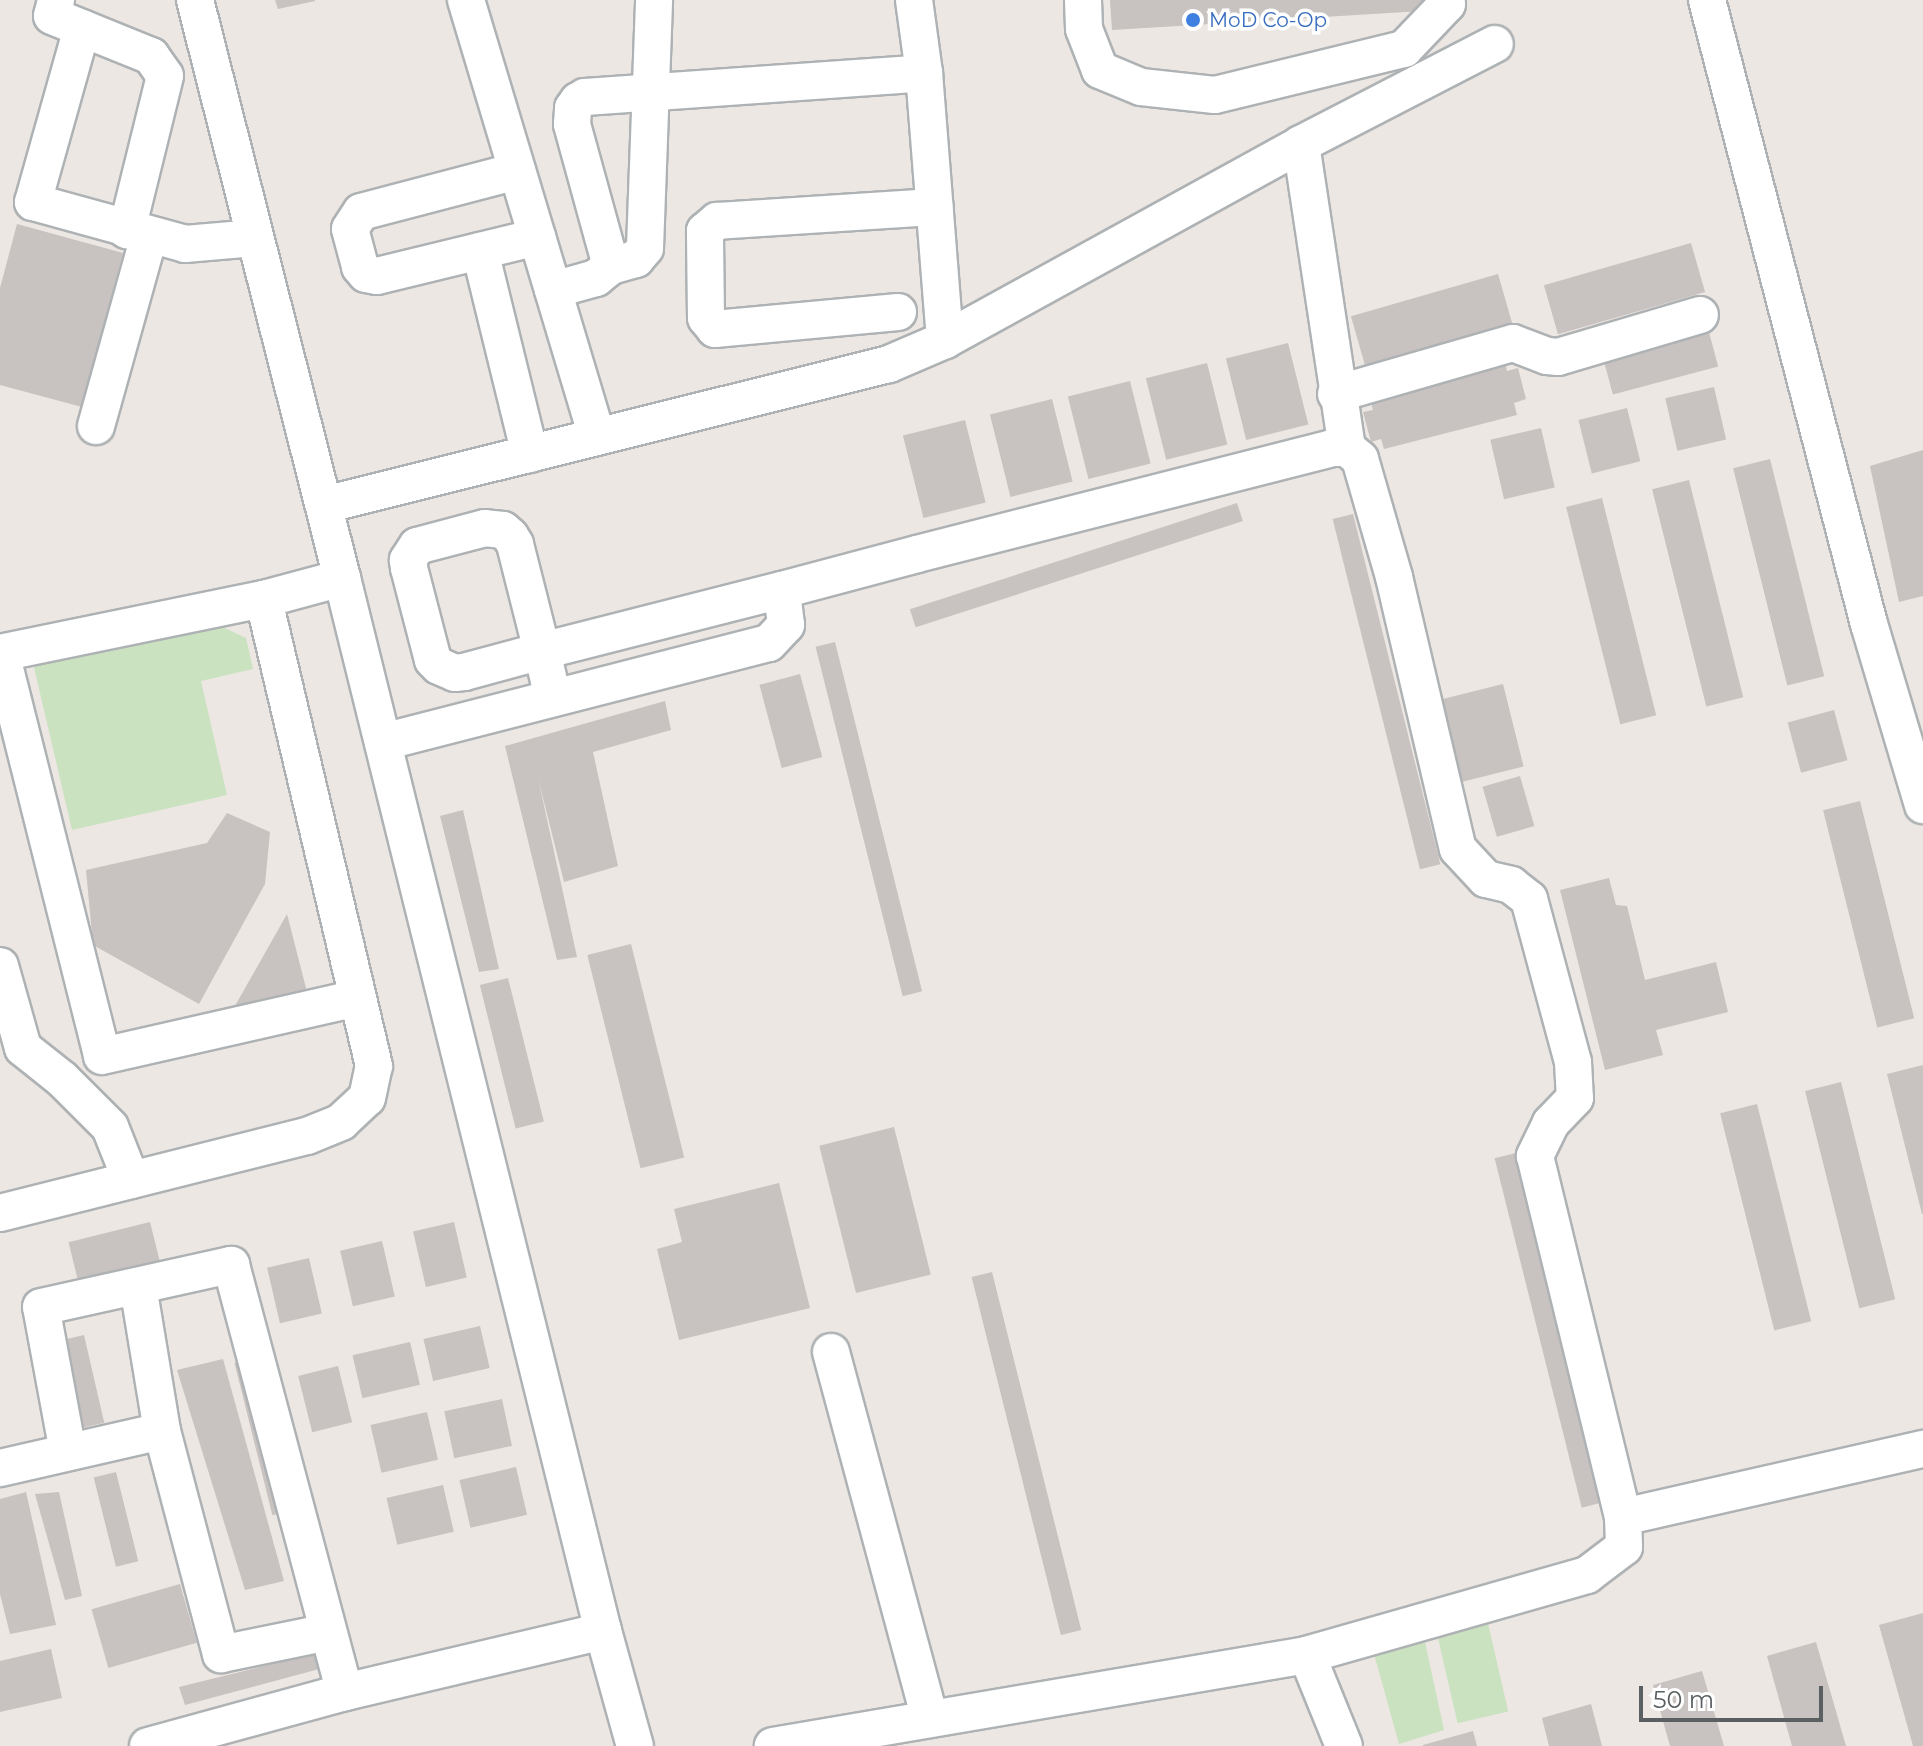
<!DOCTYPE html>
<style>
body{margin:0}
#map{position:relative;width:1923px;height:1746px;overflow:hidden;background:#ece7e2;font-family:Montserrat,sans-serif}
div>[style]{position:absolute}
.green>*{inset:0;background:#cae2c0;transform-origin:0 0}
.building>*{inset:0;background:#c8c2c0;transform-origin:0 0}
.roads{filter:drop-shadow(2px 0 #aeb2b4) drop-shadow(-2px 0 #aeb2b4) drop-shadow(0 2px #aeb2b4) drop-shadow(0 -2px #aeb2b4)}
.minor>*{height:36px;margin:-18px;padding:0 18px;transform-origin:18px;border-radius:18px;background:#fff}
.dots>*{width:22px;height:22px;translate:-50% -50%;box-sizing:border-box;border:4px solid #fff;border-radius:50%}
span{translate:-50% -50%;white-space:nowrap;text-align:center;line-height:1.15;-webkit-text-stroke:7px #fff;paint-order:stroke}
.shop-label{font-size:20px;color:#366cbe}
.left{translate:0 -50%;text-align:left}
.scale{position:absolute;left:1639px;top:1686px;width:184px;height:36px;box-sizing:border-box;border:4px solid #5a6062;border-top:0;padding-left:10px;font-size:24px;line-height:28px;white-space:nowrap;color:#5a6062;-webkit-text-stroke:6px #fff;paint-order:stroke}
</style>
<div id="map">
<div class="green">
<i style="clip-path:polygon(212px 622px,246px 638px,253px 669px,201px 681px,227px 795px,72px 830px,33px 663px)"></i>
<i style="left:1486px;top:1615px;width:99px;height:52px;rotate:77deg"></i>
<i style="clip-path:polygon(1423px 1633px,1444px 1730px,1399px 1744px,1371px 1643px)"></i>
</div>
<div class="building">
<i style="clip-path:polygon(275px 0,315px 0,315px 1px,278px 9px)"></i>
<i style="clip-path:polygon(1110px 0,1437px 0,1438px 10px,1112px 30px)"></i>
<i style="clip-path:polygon(17px 224px,123px 253px,82px 407px,0 385px,0 288px)"></i>
<i style="left:1691px;top:243px;width:51px;height:153px;rotate:74deg"></i>
<i style="left:1498px;top:274px;width:51px;height:153px;rotate:74deg"></i>
<i style="left:1706px;top:321px;width:47px;height:109px;rotate:75deg"></i>
<i style="left:1288px;top:343px;width:84px;height:64px;rotate:76deg"></i>
<i style="clip-path:polygon(1504px 359px,1507px 371px,1518px 368px,1526px 399px,1514px 403px,1517px 415px,1384px 449px,1381px 439px,1371px 442px,1363px 412px,1373px 410px,1369px 395px)"></i>
<i style="left:1207px;top:363px;width:84px;height:63px;rotate:76deg"></i>
<i style="left:1130px;top:381px;width:85px;height:64px;rotate:76deg"></i>
<i style="left:1714px;top:387px;width:54px;height:50px;rotate:77deg"></i>
<i style="left:1052px;top:399px;width:85px;height:64px;rotate:76deg"></i>
<i style="left:1627px;top:408px;width:55px;height:50px;rotate:76deg"></i>
<i style="left:965px;top:420px;width:85px;height:64px;rotate:76deg"></i>
<i style="left:1541px;top:428px;width:61px;height:52px;rotate:77deg"></i>
<i style="clip-path:polygon(1923px 450px,1923px 596px,1899px 602px,1870px 466px)"></i>
<i style="left:1770px;top:459px;width:224px;height:38px;rotate:76deg"></i>
<i style="left:1689px;top:480px;width:224px;height:38px;rotate:76deg"></i>
<i style="left:1602px;top:498px;width:224px;height:37px;rotate:76deg"></i>
<i style="left:1237px;top:503px;width:19px;height:344px;rotate:72deg"></i>
<i style="left:1353px;top:514px;width:361px;height:21px;rotate:76deg"></i>
<i style="left:835px;top:642px;width:360px;height:20px;rotate:76deg"></i>
<i style="left:800px;top:674px;width:86px;height:42px;rotate:75deg"></i>
<i style="left:1503px;top:684px;width:85px;height:64px;rotate:76deg"></i>
<i style="clip-path:polygon(665px 701px,671px 730px,593px 752px,618px 866px,564px 882px,538px 778px,577px 957px,557px 960px,505px 746px)"></i>
<i style="left:1834px;top:710px;width:52px;height:48px;rotate:75deg"></i>
<i style="left:1520px;top:776px;width:52px;height:39px;rotate:74deg"></i>
<i style="left:1860px;top:801px;width:224px;height:38px;rotate:76deg"></i>
<i style="clip-path:polygon(463px 810px,499px 969px,479px 972px,440px 816px)"></i>
<i style="clip-path:polygon(227px 813px,270px 832px,265px 884px,199px 1004px,93px 945px,86px 870px,207px 843px)"></i>
<i style="clip-path:polygon(1609px 878px,1616px 905px,1627px 906px,1645px 980px,1716px 962px,1728px 1012px,1656px 1030px,1663px 1055px,1605px 1070px,1560px 890px)"></i>
<i style="clip-path:polygon(287px 914px,307px 992px,235px 1006px)"></i>
<i style="left:631px;top:944px;width:220px;height:45px;rotate:76deg"></i>
<i style="left:508px;top:978px;width:148px;height:29px;rotate:76deg"></i>
<i style="clip-path:polygon(1923px 1065px,1923px 1214px,1922px 1214px,1887px 1074px)"></i>
<i style="left:1841px;top:1082px;width:224px;height:37px;rotate:76deg"></i>
<i style="left:1757px;top:1104px;width:224px;height:38px;rotate:76deg"></i>
<i style="left:894px;top:1127px;width:152px;height:77px;rotate:76deg"></i>
<i style="left:1516px;top:1153px;width:360px;height:22px;rotate:76deg"></i>
<i style="clip-path:polygon(779px 1183px,810px 1308px,679px 1340px,657px 1249px,682px 1242px,674px 1209px)"></i>
<i style="left:150px;top:1222px;width:41px;height:84px;rotate:76deg"></i>
<i style="left:454px;top:1222px;width:57px;height:42px;rotate:77deg"></i>
<i style="left:382px;top:1241px;width:57px;height:43px;rotate:77deg"></i>
<i style="left:309px;top:1258px;width:57px;height:43px;rotate:77deg"></i>
<i style="left:992px;top:1272px;width:369px;height:21px;rotate:76deg"></i>
<i style="left:480px;top:1326px;width:43px;height:58px;rotate:77deg"></i>
<i style="left:84px;top:1335px;width:90px;height:24px;rotate:77deg"></i>
<i style="left:410px;top:1342px;width:44px;height:59px;rotate:77deg"></i>
<i style="clip-path:polygon(223px 1359px,284px 1581px,245px 1590px,177px 1370px)"></i>
<i style="left:250px;top:1359px;width:157px;height:16px;rotate:76deg"></i>
<i style="left:338px;top:1366px;width:58px;height:41px;rotate:76deg"></i>
<i style="left:502px;top:1399px;width:48px;height:59px;rotate:78deg"></i>
<i style="left:427px;top:1412px;width:49px;height:58px;rotate:77deg"></i>
<i style="left:516px;top:1467px;width:49px;height:58px;rotate:77deg"></i>
<i style="left:116px;top:1472px;width:92px;height:23px;rotate:76deg"></i>
<i style="left:443px;top:1485px;width:48px;height:58px;rotate:77deg"></i>
<i style="clip-path:polygon(26px 1492px,56px 1625px,10px 1634px,0 1594px,0 1499px)"></i>
<i style="clip-path:polygon(59px 1492px,82px 1596px,65px 1600px,35px 1494px)"></i>
<i style="left:180px;top:1584px;width:61px;height:92px;rotate:74deg"></i>
<i style="clip-path:polygon(1923px 1613px,1923px 1746px,1913px 1746px,1879px 1625px)"></i>
<i style="clip-path:polygon(1816px 1642px,1846px 1746px,1792px 1746px,1767px 1656px)"></i>
<i style="clip-path:polygon(51px 1649px,62px 1698px,0 1712px,0 1661px)"></i>
<i style="clip-path:polygon(321px 1652px,323px 1668px,185px 1705px,179px 1687px)"></i>
<i style="clip-path:polygon(1702px 1671px,1724px 1746px,1670px 1746px,1653px 1685px)"></i>
<i style="clip-path:polygon(1591px 1704px,1602px 1746px,1549px 1746px,1542px 1718px)"></i>
<i style="clip-path:polygon(1473px 1731px,1477px 1746px,1423px 1746px,1423px 1745px)"></i>
</div>
<div class="roads">
<div class="minor">
<i style="left:56px;top:0;width:16px;rotate:104deg"></i>
<i style="left:52px;top:16px;width:107px;rotate:22deg"></i>
<i style="left:151px;top:56px;width:24px;rotate:55deg"></i>
<i style="left:165px;top:76px;width:159px;rotate:103.9deg"></i>
<i style="left:195px;top:0;width:596px;rotate:75.73deg"></i>
<i style="left:342px;top:578px;width:1085px;rotate:76.08deg"></i>
<i style="left:603px;top:1631px;width:119px;rotate:74.5deg"></i>
<i style="left:466px;top:0;width:456px;rotate:73.3deg"></i>
<i style="left:914px;top:0;width:74px;rotate:82.2deg"></i>
<i style="left:924px;top:73px;width:268px;rotate:85.5deg"></i>
<i style="left:1083px;top:0;width:29px;rotate:88deg"></i>
<i style="left:1084px;top:29px;width:44px;rotate:68.7deg"></i>
<i style="left:1100px;top:70px;width:44px;rotate:22.5deg"></i>
<i style="left:1141px;top:87px;width:74px;rotate:6.2deg"></i>
<i style="left:1215px;top:95px;width:195px;rotate:-13.7deg"></i>
<i style="left:1404px;top:49px;width:62px;rotate:-46.3deg"></i>
<i style="left:1447px;top:4px;width:4px;rotate:-104deg"></i>
<i style="left:1707px;top:0;width:645px;rotate:75.45deg"></i>
<i style="left:1869px;top:624px;width:189px;rotate:73.4deg"></i>
<i style="left:82px;top:28px;width:181px;rotate:105.7deg"></i>
<i style="left:33px;top:202px;width:158px;rotate:15.4deg"></i>
<i style="left:185px;top:244px;width:70px;rotate:-4.9deg"></i>
<i style="left:1301px;top:144px;width:307px;rotate:81.4deg"></i>
<i style="left:517px;top:171px;width:161px;rotate:165.3deg"></i>
<i style="left:361px;top:212px;width:20px;rotate:123deg"></i>
<i style="left:350px;top:229px;width:39px;rotate:75deg"></i>
<i style="left:360px;top:267px;width:9px;rotate:49deg"></i>
<i style="left:366px;top:274px;width:11px;rotate:10deg"></i>
<i style="left:377px;top:276px;width:165px;rotate:-13.7deg"></i>
<i style="left:480px;top:251px;width:209px;rotate:76.2deg"></i>
<i style="left:611px;top:266px;width:147px;rotate:-105.4deg"></i>
<i style="left:572px;top:124px;width:16px;rotate:-86deg"></i>
<i style="left:573px;top:108px;width:9px;rotate:-54deg"></i>
<i style="left:578px;top:101px;width:8px;rotate:-30deg"></i>
<i style="left:585px;top:97px;width:340px;rotate:-4deg"></i>
<i style="left:553px;top:290px;width:45px;rotate:-15.6deg"></i>
<i style="left:596px;top:278px;width:19px;rotate:-39deg"></i>
<i style="left:611px;top:266px;width:26px;rotate:-16deg"></i>
<i style="left:636px;top:259px;width:14px;rotate:-51deg"></i>
<i style="left:645px;top:248px;width:248px;rotate:-87.9deg"></i>
<i style="left:898px;top:312px;width:184px;rotate:174.7deg"></i>
<i style="left:715px;top:329px;width:14px;rotate:-129deg"></i>
<i style="left:706px;top:318px;width:87px;rotate:-90.7deg"></i>
<i style="left:705px;top:231px;width:16px;rotate:-40deg"></i>
<i style="left:717px;top:221px;width:218px;rotate:-3.7deg"></i>
<i style="left:1336px;top:394px;width:184px;rotate:-16.1deg"></i>
<i style="left:1513px;top:343px;width:36px;rotate:21deg"></i>
<i style="left:1547px;top:356px;width:11px;rotate:5deg"></i>
<i style="left:1558px;top:357px;width:148px;rotate:-16.5deg"></i>
<i style="left:96px;top:426px;width:197px;rotate:-74.4deg"></i>
<i style="left:324px;top:505px;width:582px;rotate:-14.01deg"></i>
<i style="left:889px;top:364px;width:61px;rotate:-23.2deg"></i>
<i style="left:945px;top:340px;width:406px;rotate:-28.8deg"></i>
<i style="left:1301px;top:144px;width:218px;rotate:-27.3deg"></i>
<i style="left:0;top:653px;width:269px;rotate:-11.6deg"></i>
<i style="left:264px;top:599px;width:81px;rotate:-15.1deg"></i>
<i style="left:1px;top:653px;width:415px;rotate:75.9deg"></i>
<i style="left:102px;top:1056px;width:262px;rotate:-12.8deg"></i>
<i style="left:553px;top:698px;width:48px;rotate:-103.2deg"></i>
<i style="left:542px;top:651px;width:110px;rotate:-104.2deg"></i>
<i style="left:515px;top:544px;width:9px;rotate:-122deg"></i>
<i style="left:510px;top:536px;width:9px;rotate:-139deg"></i>
<i style="left:503px;top:530px;width:18px;rotate:-174deg"></i>
<i style="left:485px;top:528px;width:70px;rotate:165.2deg"></i>
<i style="left:417px;top:546px;width:17px;rotate:123deg"></i>
<i style="left:408px;top:560px;width:8px;rotate:83deg"></i>
<i style="left:409px;top:568px;width:95px;rotate:75.4deg"></i>
<i style="left:433px;top:660px;width:8px;rotate:45deg"></i>
<i style="left:439px;top:666px;width:17px;rotate:24deg"></i>
<i style="left:455px;top:673px;width:9px;rotate:-6deg"></i>
<i style="left:464px;top:672px;width:81px;rotate:-15.1deg"></i>
<i style="left:542px;top:651px;width:248px;rotate:-14.3deg"></i>
<i style="left:782px;top:590px;width:140px;rotate:-14.9deg"></i>
<i style="left:917px;top:554px;width:428px;rotate:-14.3deg"></i>
<i style="left:1332px;top:448px;width:15px"></i>
<i style="left:1347px;top:448px;width:17px;rotate:40deg"></i>
<i style="left:1360px;top:459px;width:123px;rotate:73.9deg"></i>
<i style="left:1394px;top:577px;width:279px;rotate:76.8deg"></i>
<i style="left:1458px;top:849px;width:41px;rotate:47deg"></i>
<i style="left:1486px;top:879px;width:26px;rotate:13deg"></i>
<i style="left:1511px;top:885px;width:23px;rotate:38deg"></i>
<i style="left:1529px;top:899px;width:169px;rotate:74.9deg"></i>
<i style="left:1573px;top:1062px;width:36px;rotate:87deg"></i>
<i style="left:1575px;top:1098px;width:35px;rotate:134deg"></i>
<i style="left:1551px;top:1123px;width:37px;rotate:116deg"></i>
<i style="left:1535px;top:1156px;width:372px;rotate:76.3deg"></i>
<i style="left:1623px;top:1517px;width:30px;rotate:88deg"></i>
<i style="left:1624px;top:1547px;width:46px;rotate:142.9deg"></i>
<i style="left:1587px;top:1575px;width:291px;rotate:164.1deg"></i>
<i style="left:1307px;top:1655px;width:542px;rotate:170.33deg"></i>
<i style="left:383px;top:742px;width:398px;rotate:-14.4deg"></i>
<i style="left:769px;top:643px;width:25px;rotate:-47deg"></i>
<i style="left:786px;top:625px;width:35px;rotate:-97deg"></i>
<i style="left:0;top:966px;width:85px;rotate:74.3deg"></i>
<i style="left:23px;top:1048px;width:50px;rotate:38.5deg"></i>
<i style="left:62px;top:1079px;width:68px;rotate:45deg"></i>
<i style="left:110px;top:1127px;width:57px;rotate:68.4deg"></i>
<i style="left:0;top:1213px;width:317px;rotate:-14.1deg"></i>
<i style="left:307px;top:1136px;width:37px;rotate:-22deg"></i>
<i style="left:341px;top:1122px;width:35px;rotate:-43deg"></i>
<i style="left:367px;top:1098px;width:33px;rotate:-78deg"></i>
<i style="left:374px;top:1066px;width:480px;rotate:-103.3deg"></i>
<i style="left:138px;top:1286px;width:147px;rotate:80.6deg"></i>
<i style="left:162px;top:1431px;width:231px;rotate:75.2deg"></i>
<i style="left:221px;top:1654px;width:109px;rotate:-11.6deg"></i>
<i style="left:831px;top:1352px;width:380px;rotate:74.9deg"></i>
<i style="left:68px;top:1452px;width:147px;rotate:-100.5deg"></i>
<i style="left:41px;top:1307px;width:195px;rotate:-12.5deg"></i>
<i style="left:231px;top:1265px;width:442px;rotate:75.1deg"></i>
<i style="left:0;top:1468px;width:166px;rotate:-12.9deg"></i>
<i style="left:1623px;top:1517px;width:308px;rotate:-12.8deg"></i>
<i style="left:1307px;top:1655px;width:98px;rotate:67.9deg"></i>
<i style="left:148px;top:1746px;width:204px;rotate:-15.3deg"></i>
<i style="left:345px;top:1692px;width:265px;rotate:-13.3deg"></i>
</div>
</div>
<div class="dots">
<i style="left:1193px;top:20px;background:#3f7fe0"></i>
</div>
<div class="shop-label">
<span class="left" style="left:1209px;top:20px">MoD Co-Op</span>
</div>
<div class="scale">50 m</div>
</div>
